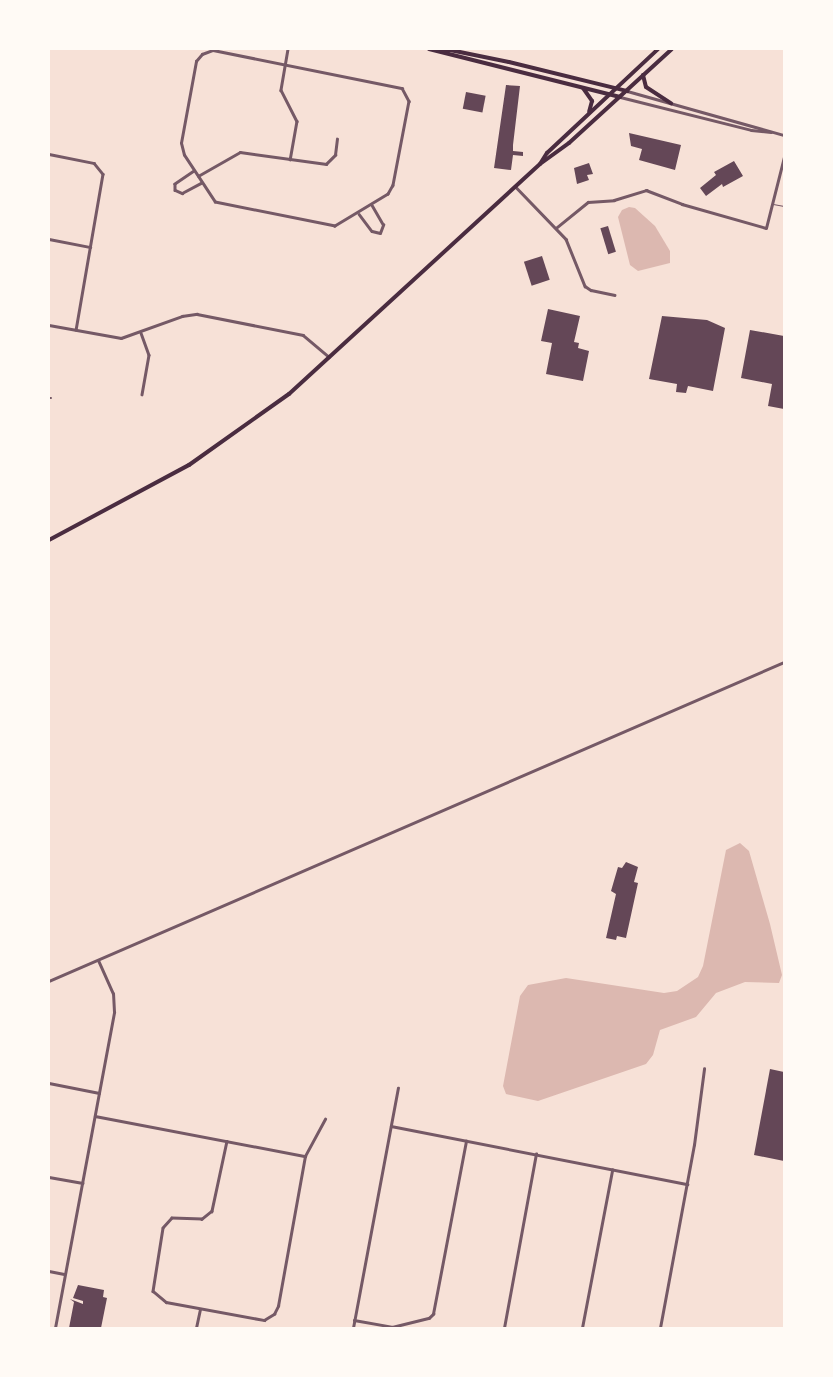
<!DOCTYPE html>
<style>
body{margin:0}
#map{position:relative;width:833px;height:1377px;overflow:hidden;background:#f7e1d7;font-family:"PT Sans",sans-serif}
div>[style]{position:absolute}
.water>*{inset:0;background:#dcb8b0}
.building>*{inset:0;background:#644757;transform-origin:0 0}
.service>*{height:1px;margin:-0.5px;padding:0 0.5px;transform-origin:0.5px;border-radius:0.5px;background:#755966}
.minor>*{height:2.5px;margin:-1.25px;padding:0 1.25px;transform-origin:1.25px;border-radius:1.25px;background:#755966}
.tertiary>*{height:3px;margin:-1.5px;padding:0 1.5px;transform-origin:1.5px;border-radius:1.5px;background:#755966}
.secondary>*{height:4px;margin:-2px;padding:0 2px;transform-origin:2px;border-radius:2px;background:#4a2c40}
.primary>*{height:4px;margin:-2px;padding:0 2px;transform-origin:2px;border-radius:2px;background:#4a2c40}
span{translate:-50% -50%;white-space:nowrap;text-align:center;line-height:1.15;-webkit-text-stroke:5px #fffaf5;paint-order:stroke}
.frame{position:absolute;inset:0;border:50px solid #fffaf5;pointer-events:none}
</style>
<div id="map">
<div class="water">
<i style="clip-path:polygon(629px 207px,635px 208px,655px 226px,670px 251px,670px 263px,638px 271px,630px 265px,618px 217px,622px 210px)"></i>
<i style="clip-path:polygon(740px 843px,749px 851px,770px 924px,782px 975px,779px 983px,745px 982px,716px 993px,696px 1017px,660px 1030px,653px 1055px,646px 1064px,538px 1101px,506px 1094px,503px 1086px,520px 996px,528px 985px,566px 978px,664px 993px,677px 991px,698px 977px,703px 966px,726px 850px)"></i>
</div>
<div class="building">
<i style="clip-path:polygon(506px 85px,520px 86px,513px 145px,513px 151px,523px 152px,523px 156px,513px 155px,511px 170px,494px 168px)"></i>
<i style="left:466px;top:92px;width:20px;height:17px;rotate:11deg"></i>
<i style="clip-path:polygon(629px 133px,681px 145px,675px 170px,639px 160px,642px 149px,631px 146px)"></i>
<i style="clip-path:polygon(734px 161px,743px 176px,723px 187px,722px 184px,706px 196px,700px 188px,716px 175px,714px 172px)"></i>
<i style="clip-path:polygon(589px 163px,593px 174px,587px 175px,589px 180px,577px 184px,574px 168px)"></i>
<i style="left:608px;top:226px;width:27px;height:8px;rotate:73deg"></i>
<i style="left:542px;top:256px;width:25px;height:19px;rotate:72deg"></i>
<i style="clip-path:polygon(548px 309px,580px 316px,574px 342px,579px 343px,578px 348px,589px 351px,583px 381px,546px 374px,552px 343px,541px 341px)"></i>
<i style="clip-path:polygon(662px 316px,707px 320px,725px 328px,713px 391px,688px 386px,686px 393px,676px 392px,677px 384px,649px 379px)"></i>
<i style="clip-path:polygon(750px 330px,784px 336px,784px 409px,768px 406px,772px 384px,741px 378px)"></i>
<i style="clip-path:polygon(626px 862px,638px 867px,634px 882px,638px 883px,626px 938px,617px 936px,616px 940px,606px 938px,616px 894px,611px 891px,618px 867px,622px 868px)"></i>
<i style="clip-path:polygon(770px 1069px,784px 1072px,784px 1161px,754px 1155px)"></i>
<i style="clip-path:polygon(78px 1285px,104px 1290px,103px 1297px,107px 1298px,101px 1328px,69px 1328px,74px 1302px,70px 1299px,83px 1304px,83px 1301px,73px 1298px)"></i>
</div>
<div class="service">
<i style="left:773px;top:204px;width:11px;rotate:10deg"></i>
</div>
<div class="minor">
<i style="left:288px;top:49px;width:42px;rotate:99.7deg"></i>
<i style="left:281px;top:90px;width:35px;rotate:63deg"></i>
<i style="left:297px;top:121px;width:39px;rotate:100deg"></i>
<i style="left:213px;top:50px;width:193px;rotate:11.4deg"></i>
<i style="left:402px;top:88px;width:15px;rotate:62deg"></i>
<i style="left:409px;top:101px;width:86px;rotate:100.8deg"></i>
<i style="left:393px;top:185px;width:10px;rotate:119deg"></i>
<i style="left:388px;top:194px;width:62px;rotate:148.9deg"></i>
<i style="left:335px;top:226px;width:122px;rotate:-168.7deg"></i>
<i style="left:215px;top:202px;width:56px;rotate:-123.4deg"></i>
<i style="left:184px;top:155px;width:12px;rotate:-104deg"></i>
<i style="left:181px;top:143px;width:83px;rotate:-79.6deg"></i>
<i style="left:196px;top:61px;width:9px;rotate:-49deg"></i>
<i style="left:202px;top:54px;width:12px;rotate:-20deg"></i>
<i style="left:49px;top:154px;width:46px;rotate:11.3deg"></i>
<i style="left:94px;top:163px;width:14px;rotate:51deg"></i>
<i style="left:103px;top:174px;width:158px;rotate:99.8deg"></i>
<i style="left:194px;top:171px;width:23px;rotate:146deg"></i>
<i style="left:175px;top:184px;width:6px;rotate:90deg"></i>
<i style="left:175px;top:190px;width:8px;rotate:23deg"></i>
<i style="left:182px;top:193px;width:21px;rotate:-28deg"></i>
<i style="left:198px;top:176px;width:48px;rotate:-29.7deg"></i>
<i style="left:240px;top:152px;width:87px;rotate:7.9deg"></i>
<i style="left:326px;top:164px;width:13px;rotate:-45deg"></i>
<i style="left:335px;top:155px;width:16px;rotate:-83deg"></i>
<i style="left:515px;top:186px;width:74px;rotate:46.1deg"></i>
<i style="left:566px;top:239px;width:51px;rotate:68deg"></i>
<i style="left:585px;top:286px;width:7px;rotate:34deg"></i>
<i style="left:591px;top:290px;width:24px;rotate:12deg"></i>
<i style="left:359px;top:214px;width:21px;rotate:53deg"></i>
<i style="left:372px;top:231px;width:8px;rotate:14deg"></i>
<i style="left:380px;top:233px;width:9px;rotate:-69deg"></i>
<i style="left:383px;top:225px;width:22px;rotate:-120deg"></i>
<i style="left:556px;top:228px;width:41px;rotate:-39.1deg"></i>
<i style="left:588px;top:202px;width:26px;rotate:-4deg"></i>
<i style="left:614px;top:200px;width:34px;rotate:-17deg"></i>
<i style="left:646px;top:190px;width:39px;rotate:21deg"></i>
<i style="left:682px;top:204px;width:87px;rotate:15.9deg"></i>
<i style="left:766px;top:228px;width:73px;rotate:-75.8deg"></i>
<i style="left:49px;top:239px;width:42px;rotate:11deg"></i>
<i style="left:49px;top:325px;width:73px;rotate:10.2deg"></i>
<i style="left:121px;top:338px;width:65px;rotate:-19.8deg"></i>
<i style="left:182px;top:316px;width:15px;rotate:-8deg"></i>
<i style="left:197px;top:314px;width:108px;rotate:11.2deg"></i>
<i style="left:303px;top:335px;width:34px;rotate:40deg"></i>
<i style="left:141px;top:333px;width:23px;rotate:70deg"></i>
<i style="left:149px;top:355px;width:40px;rotate:100deg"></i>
<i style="left:49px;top:398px;width:2px"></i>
<i style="left:49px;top:981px;width:801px;rotate:-23.46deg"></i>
<i style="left:49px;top:1083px;width:51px;rotate:11.3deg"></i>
<i style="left:95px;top:1116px;width:214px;rotate:10.8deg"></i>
<i style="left:391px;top:1126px;width:302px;rotate:11.1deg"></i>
<i style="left:227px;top:1141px;width:72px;rotate:102.1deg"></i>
<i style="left:212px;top:1211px;width:13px;rotate:141deg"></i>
<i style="left:202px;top:1219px;width:30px;rotate:-178deg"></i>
<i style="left:172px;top:1218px;width:13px;rotate:132deg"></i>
<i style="left:163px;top:1228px;width:64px;rotate:99deg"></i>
<i style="left:153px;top:1291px;width:17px;rotate:40deg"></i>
<i style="left:166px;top:1302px;width:100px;rotate:10.4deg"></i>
<i style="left:264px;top:1320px;width:12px;rotate:-31deg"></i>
<i style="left:274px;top:1314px;width:9px;rotate:-63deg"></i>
<i style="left:278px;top:1306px;width:152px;rotate:-79.8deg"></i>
<i style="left:305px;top:1156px;width:42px;rotate:-61.6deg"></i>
<i style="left:49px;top:1177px;width:34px;rotate:10deg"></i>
<i style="left:49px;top:1271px;width:15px;rotate:11deg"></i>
<i style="left:354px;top:1320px;width:39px;rotate:10deg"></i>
<i style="left:392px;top:1327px;width:38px;rotate:-14deg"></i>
<i style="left:429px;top:1318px;width:6px;rotate:-45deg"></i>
<i style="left:433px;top:1314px;width:176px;rotate:-79.2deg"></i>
<i style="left:55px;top:1328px;width:321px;rotate:-79.4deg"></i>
<i style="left:114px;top:1012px;width:18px;rotate:-93deg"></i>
<i style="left:113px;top:994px;width:36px;rotate:-114deg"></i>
<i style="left:196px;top:1328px;width:19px;rotate:-78deg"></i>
<i style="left:353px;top:1328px;width:244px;rotate:-79.4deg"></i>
<i style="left:504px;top:1328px;width:177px;rotate:-79.6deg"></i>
<i style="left:582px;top:1328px;width:161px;rotate:-79.2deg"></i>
<i style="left:660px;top:1328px;width:186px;rotate:-79.5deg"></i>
<i style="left:694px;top:1145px;width:77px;rotate:-82.5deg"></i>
</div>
<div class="tertiary">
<i style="left:627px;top:91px;width:163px;rotate:15.7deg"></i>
<i style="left:620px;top:97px;width:135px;rotate:14.1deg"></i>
<i style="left:751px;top:130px;width:20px;rotate:6deg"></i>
</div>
<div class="secondary">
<i style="left:429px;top:49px;width:197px;rotate:14.1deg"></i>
<i style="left:441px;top:51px;width:9px;rotate:-6deg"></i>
<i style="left:450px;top:50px;width:60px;rotate:11.5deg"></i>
<i style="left:509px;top:62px;width:122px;rotate:13.8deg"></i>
</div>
<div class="primary">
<i style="left:643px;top:75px;width:12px;rotate:76deg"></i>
<i style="left:646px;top:87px;width:30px;rotate:33deg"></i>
<i style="left:583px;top:88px;width:16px;rotate:55deg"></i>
<i style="left:592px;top:101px;width:11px;rotate:105deg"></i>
<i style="left:540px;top:164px;width:36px;rotate:-36deg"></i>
<i style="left:569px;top:143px;width:139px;rotate:-42.4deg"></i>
<i style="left:49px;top:540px;width:159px;rotate:-28.2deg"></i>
<i style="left:189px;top:465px;width:123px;rotate:-35.4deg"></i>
<i style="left:289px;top:394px;width:340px;rotate:-42.5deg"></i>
<i style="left:540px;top:164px;width:13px;rotate:-58deg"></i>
<i style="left:547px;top:153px;width:152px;rotate:-43.1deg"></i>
</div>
<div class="frame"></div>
</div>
